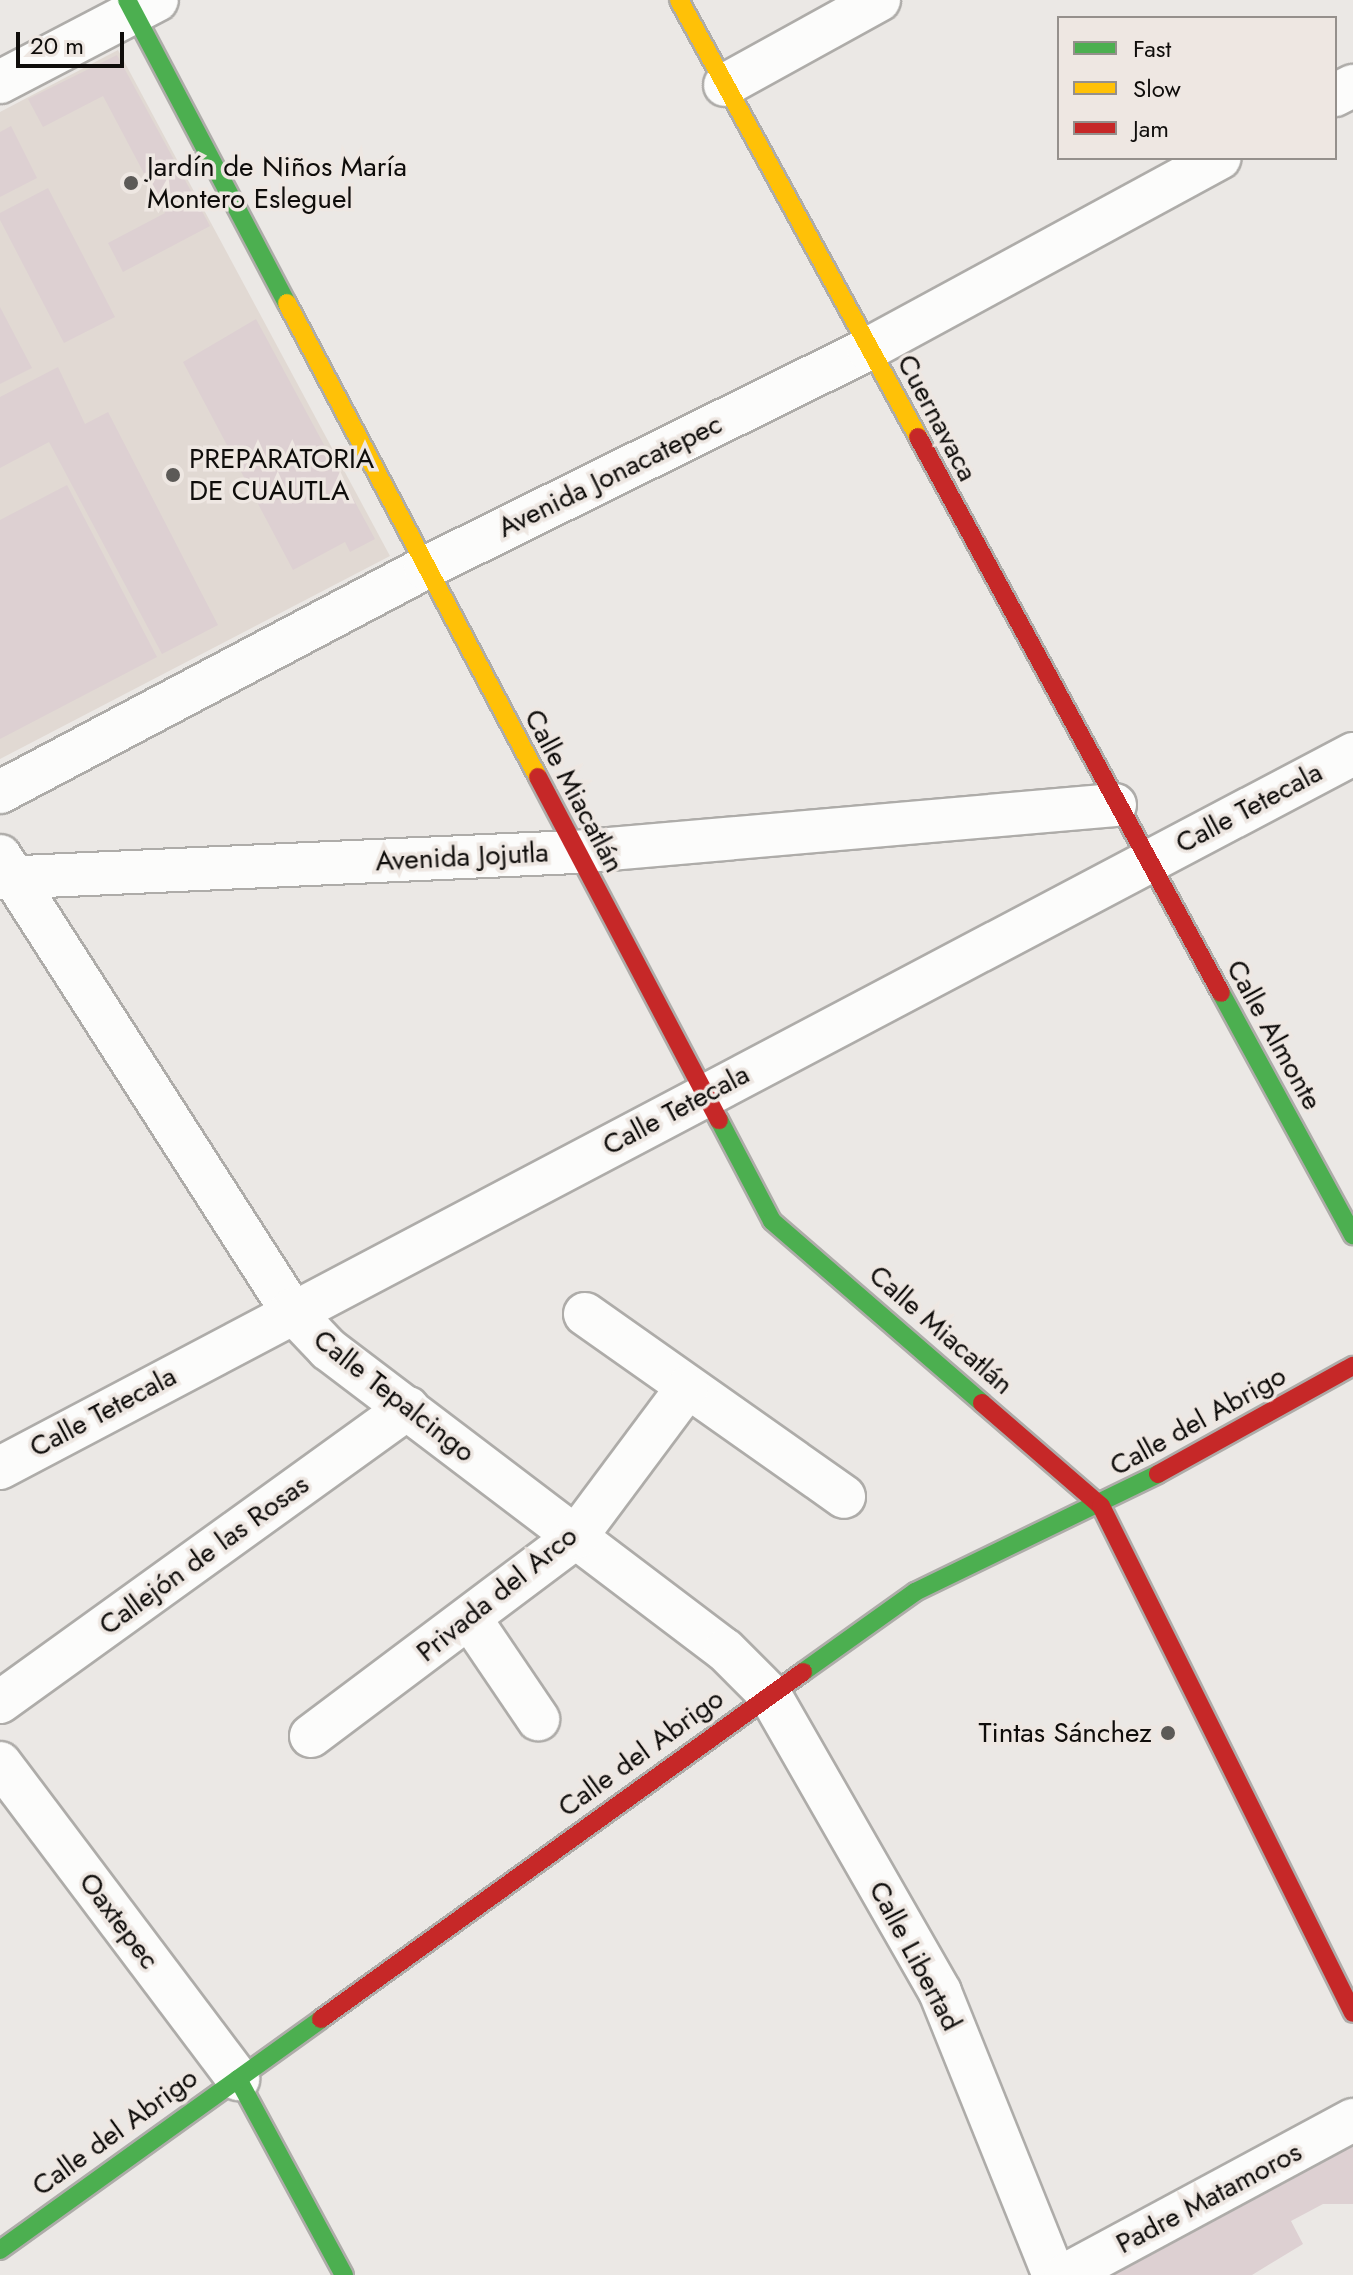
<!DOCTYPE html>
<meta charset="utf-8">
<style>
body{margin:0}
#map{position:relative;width:1353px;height:2275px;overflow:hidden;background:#ebe8e5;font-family:Jost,sans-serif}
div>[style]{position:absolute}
.built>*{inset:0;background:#e1d9d3}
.building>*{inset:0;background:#ddd0d2}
.roads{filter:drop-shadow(2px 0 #aeaca9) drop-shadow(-2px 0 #aeaca9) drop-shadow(0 2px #aeaca9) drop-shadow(0 -2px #aeaca9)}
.street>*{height:42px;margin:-21px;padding:0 21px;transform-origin:21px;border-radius:21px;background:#fcfcfb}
.fast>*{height:18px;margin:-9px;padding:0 9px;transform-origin:9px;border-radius:9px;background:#4caf50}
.slow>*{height:18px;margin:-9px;padding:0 9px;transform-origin:9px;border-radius:9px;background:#ffc107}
.jam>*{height:18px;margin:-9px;padding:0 9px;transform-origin:9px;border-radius:9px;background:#c62828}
.dots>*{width:22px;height:22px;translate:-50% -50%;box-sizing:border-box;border:4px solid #eee7e2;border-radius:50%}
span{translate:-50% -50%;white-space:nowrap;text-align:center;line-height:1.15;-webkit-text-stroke:7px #eee7e2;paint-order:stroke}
.poi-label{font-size:28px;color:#0f0d0b}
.left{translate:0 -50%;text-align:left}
.right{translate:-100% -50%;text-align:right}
.street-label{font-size:28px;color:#0f0d0b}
.legend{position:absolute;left:1057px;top:16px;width:280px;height:144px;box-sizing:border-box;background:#eee7e2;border:2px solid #95908c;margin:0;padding:10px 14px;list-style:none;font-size:24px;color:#0f0d0b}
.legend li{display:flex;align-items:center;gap:16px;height:40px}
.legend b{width:40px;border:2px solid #95908c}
.scale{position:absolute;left:16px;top:32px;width:108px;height:36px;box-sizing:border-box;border:4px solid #0f0d0b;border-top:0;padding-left:10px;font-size:24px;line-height:28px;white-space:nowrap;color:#0f0d0b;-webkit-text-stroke:6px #eee7e2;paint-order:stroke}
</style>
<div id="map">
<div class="built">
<i style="clip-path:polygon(118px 50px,390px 556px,0 759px,0 112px)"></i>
</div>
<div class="building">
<i style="clip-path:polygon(117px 55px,210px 226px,123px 272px,108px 243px,165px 213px,103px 96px,43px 127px,28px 99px)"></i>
<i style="clip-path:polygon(11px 126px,37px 178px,0 197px,0 132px)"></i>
<i style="clip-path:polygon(48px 188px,115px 317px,64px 343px,0 220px,0 213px)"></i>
<i style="clip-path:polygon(0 307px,32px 368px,0 384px)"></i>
<i style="clip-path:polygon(256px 319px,375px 539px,350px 552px,345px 542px,293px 570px,183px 362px)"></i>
<i style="clip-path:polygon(58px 367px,85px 424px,108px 412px,218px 625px,162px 654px,49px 442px,0 468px,0 397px)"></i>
<i style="clip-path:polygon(67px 485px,157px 657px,0 739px,0 520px)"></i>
<i style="clip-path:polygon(1353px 2141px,1353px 2204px,1323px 2204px,1291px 2221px,1303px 2244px,1252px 2275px,1089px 2275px)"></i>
</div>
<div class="roads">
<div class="street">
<i style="left:0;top:82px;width:177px;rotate:-27.6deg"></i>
<i style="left:725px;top:85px;width:176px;rotate:-28.9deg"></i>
<i style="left:1335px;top:95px;width:20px;rotate:-27deg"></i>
<i style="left:0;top:792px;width:480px;rotate:-27.8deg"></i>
<i style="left:425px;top:568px;width:494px;rotate:-26.3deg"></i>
<i style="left:868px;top:349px;width:400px;rotate:-28.5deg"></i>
<i style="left:0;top:856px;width:539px;rotate:57.34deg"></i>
<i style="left:291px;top:1310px;width:54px;rotate:46.5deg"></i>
<i style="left:328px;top:1349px;width:498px;rotate:37.2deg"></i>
<i style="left:725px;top:1650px;width:64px;rotate:45deg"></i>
<i style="left:770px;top:1695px;width:342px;rotate:60.2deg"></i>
<i style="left:940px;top:1992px;width:305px;rotate:68.1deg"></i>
<i style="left:0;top:878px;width:576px;rotate:-2.59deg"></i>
<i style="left:575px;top:852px;width:542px;rotate:-4.97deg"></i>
<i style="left:585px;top:1314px;width:317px;rotate:35.2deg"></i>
<i style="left:0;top:1468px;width:1530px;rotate:-27.82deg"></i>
<i style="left:471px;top:1620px;width:120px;rotate:55.9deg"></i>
<i style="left:0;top:1702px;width:503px;rotate:-35.78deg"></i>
<i style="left:311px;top:1736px;width:330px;rotate:-36.9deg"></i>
<i style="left:575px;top:1538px;width:187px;rotate:-53.3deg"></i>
<i style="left:0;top:1763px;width:396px;rotate:53deg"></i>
<i style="left:1065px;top:2275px;width:327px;rotate:-28.3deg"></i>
</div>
<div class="fast">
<i style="left:127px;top:0;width:343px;rotate:62.2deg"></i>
<i style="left:1221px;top:993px;width:276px;rotate:61.4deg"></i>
<i style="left:719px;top:1120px;width:114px;rotate:62.3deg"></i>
<i style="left:772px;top:1221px;width:278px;rotate:40.9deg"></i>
<i style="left:803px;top:1672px;width:138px;rotate:-35.5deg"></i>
<i style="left:915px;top:1592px;width:270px;rotate:-25.9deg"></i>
<i style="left:238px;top:2079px;width:223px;rotate:61.6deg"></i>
<i style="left:0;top:2250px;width:395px;rotate:-35.7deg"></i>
</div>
<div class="slow">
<i style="left:679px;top:0;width:498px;rotate:61.3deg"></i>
<i style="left:287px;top:303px;width:536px;rotate:62.1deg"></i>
</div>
<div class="jam">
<i style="left:918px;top:437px;width:633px;rotate:61.41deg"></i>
<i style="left:538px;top:777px;width:388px;rotate:62.2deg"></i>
<i style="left:982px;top:1403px;width:157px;rotate:40.9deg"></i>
<i style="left:1101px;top:1506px;width:566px;rotate:63.57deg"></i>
<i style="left:1158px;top:1474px;width:223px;rotate:-29deg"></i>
<i style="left:321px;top:2019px;width:594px;rotate:-35.75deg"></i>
</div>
</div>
<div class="dots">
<i style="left:131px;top:183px;background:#5c5a57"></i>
<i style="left:173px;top:475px;background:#5c5a57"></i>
<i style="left:1168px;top:1733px;background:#5c5a57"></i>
</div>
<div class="poi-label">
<span class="left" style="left:147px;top:183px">Jardín de Niños María<br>Montero Esleguel</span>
<span class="left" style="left:189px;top:475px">PREPARATORIA<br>DE CUAUTLA</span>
<span class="right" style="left:1152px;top:1733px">Tintas Sánchez</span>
</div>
<div class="street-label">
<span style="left:937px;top:418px;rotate:62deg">Cuernavaca</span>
<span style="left:610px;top:476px;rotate:-26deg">Avenida Jonacatepec</span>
<span style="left:574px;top:791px;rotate:62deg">Calle Miacatlán</span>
<span style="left:1249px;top:808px;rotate:-28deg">Calle Tetecala</span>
<span style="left:462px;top:857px;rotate:-3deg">Avenida Jojutla</span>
<span style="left:1274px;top:1035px;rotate:61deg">Calle Almonte</span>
<span style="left:676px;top:1110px;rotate:-28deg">Calle Tetecala</span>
<span style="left:941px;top:1330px;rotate:41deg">Calle Miacatlán</span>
<span style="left:394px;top:1396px;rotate:38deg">Calle Tepalcingo</span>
<span style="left:103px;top:1412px;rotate:-28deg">Calle Tetecala</span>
<span style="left:1198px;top:1421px;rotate:-29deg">Calle del Abrigo</span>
<span style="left:204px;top:1555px;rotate:-36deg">Callejón de las Rosas</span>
<span style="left:497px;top:1594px;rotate:-39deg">Privada del Arco</span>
<span style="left:641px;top:1753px;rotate:-36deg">Calle del Abrigo</span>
<span style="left:119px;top:1921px;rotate:53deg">Oaxtepec</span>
<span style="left:915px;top:1956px;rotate:62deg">Calle Libertad</span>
<span style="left:115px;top:2132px;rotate:-36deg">Calle del Abrigo</span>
<span style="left:1209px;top:2198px;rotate:-28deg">Padre Matamoros</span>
</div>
<ul class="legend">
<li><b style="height:10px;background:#4caf50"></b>Fast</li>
<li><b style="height:10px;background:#ffc107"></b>Slow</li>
<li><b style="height:10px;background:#c62828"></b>Jam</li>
</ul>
<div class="scale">20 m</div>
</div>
